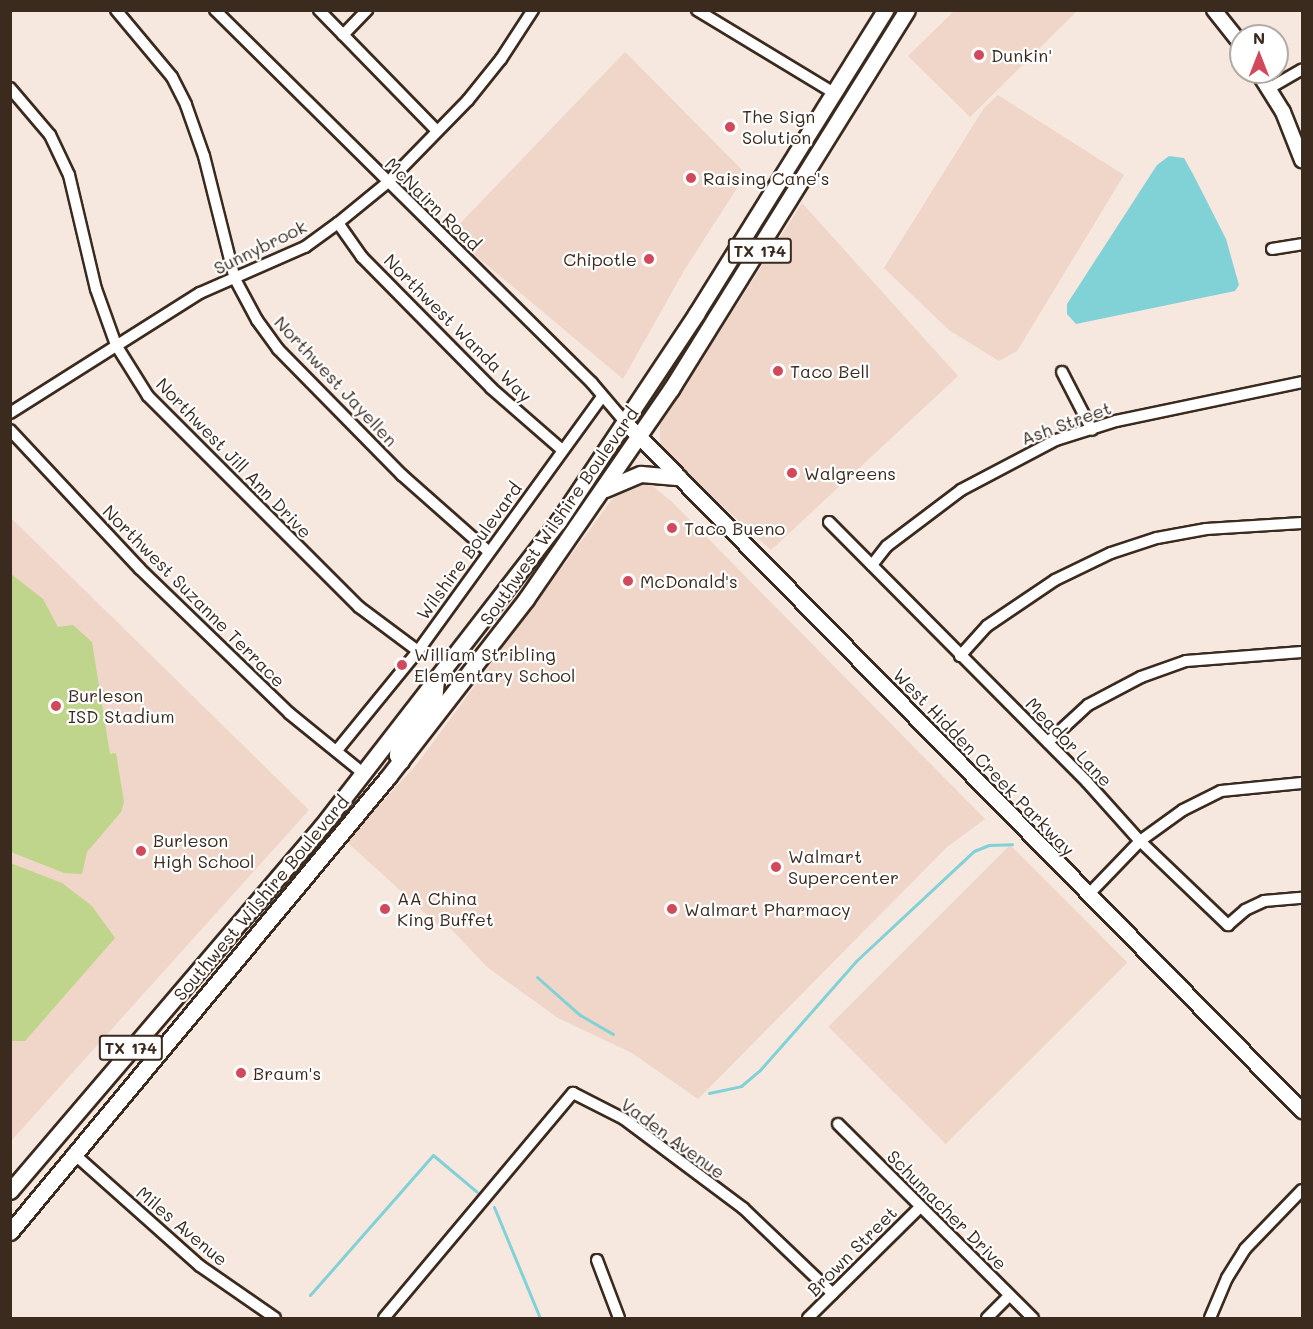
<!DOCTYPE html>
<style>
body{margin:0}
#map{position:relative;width:1313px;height:1329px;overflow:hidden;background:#f6e7df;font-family:Mali,sans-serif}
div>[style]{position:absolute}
.built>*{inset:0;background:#efd6c8;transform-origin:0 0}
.green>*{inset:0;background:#bed58b}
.water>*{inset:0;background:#80d2d7}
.stream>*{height:3px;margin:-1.5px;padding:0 1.5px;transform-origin:1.5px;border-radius:1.5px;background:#80d2d7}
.roads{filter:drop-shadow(2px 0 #3b2a1e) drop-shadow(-2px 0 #3b2a1e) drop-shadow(0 2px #3b2a1e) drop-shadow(0 -2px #3b2a1e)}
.street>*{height:10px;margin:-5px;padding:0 5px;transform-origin:5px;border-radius:5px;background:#fff}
.secondary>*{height:14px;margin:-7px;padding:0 7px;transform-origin:7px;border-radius:7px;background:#fff}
.primary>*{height:15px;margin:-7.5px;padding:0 7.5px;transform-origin:7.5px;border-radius:7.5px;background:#fff}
.dots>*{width:16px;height:16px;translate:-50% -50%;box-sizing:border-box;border:3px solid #fff;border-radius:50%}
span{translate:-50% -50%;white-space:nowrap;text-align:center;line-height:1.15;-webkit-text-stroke:4.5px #fff;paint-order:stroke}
.shield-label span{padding:2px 4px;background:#fff;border:2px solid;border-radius:4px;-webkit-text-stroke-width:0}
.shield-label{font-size:16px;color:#3b2a1e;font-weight:700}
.poi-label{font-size:18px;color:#3b2a1e}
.left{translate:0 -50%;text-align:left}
.right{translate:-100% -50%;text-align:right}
.street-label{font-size:18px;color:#3b2a1e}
.frame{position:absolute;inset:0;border:12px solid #3b2a1e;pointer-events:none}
.north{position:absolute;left:1229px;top:24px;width:60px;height:60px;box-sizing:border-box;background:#fff;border:2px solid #b1aaa5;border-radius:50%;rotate:0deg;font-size:16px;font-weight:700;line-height:24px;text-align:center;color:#3b2a1e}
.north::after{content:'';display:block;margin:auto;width:21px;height:27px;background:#d1495b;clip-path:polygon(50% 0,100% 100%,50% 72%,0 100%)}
</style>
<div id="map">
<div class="built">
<i style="clip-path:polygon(954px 11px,954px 10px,1077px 11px,970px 117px,908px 56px)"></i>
<i style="clip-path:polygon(625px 52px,746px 174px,685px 269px,623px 379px,450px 234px)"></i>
<i style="clip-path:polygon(998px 95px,1124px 175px,1017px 351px,999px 361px,949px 330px,884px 268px,984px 108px)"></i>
<i style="clip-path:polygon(802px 203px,958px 376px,771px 550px,676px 464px,660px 444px,660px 425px)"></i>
<i style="clip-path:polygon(645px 480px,671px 501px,985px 819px,947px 847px,698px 1099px,632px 1053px,558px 1018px,487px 967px,451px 929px,437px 924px,346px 841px,417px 764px,622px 486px)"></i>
<i style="clip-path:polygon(11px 518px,309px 810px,11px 1141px)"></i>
<i style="left:1010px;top:845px;width:166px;height:257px;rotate:45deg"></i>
</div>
<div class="green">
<i style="clip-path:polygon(11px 574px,43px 599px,58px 627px,73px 625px,92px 642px,110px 754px,116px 753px,124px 802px,121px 812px,87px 852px,82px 874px,64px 873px,11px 852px)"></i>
<i style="clip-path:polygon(10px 863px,62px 883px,92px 906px,115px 938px,25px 1041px,11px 1041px)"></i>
</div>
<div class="water">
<i style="clip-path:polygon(1169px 156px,1184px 158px,1194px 176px,1226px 239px,1239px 285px,1235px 291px,1076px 324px,1067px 314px,1067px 304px,1157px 165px)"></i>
</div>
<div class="stream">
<i style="left:537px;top:977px;width:57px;rotate:41.5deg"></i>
<i style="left:580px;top:1015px;width:38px;rotate:30deg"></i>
<i style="left:709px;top:1093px;width:33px;rotate:-12deg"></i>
<i style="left:741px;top:1086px;width:25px;rotate:-40deg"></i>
<i style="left:760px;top:1070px;width:145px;rotate:-48.6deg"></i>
<i style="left:856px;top:961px;width:161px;rotate:-43deg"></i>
<i style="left:974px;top:851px;width:16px;rotate:-22deg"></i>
<i style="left:989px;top:845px;width:23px;rotate:-2deg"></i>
<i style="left:494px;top:1207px;width:120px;rotate:67.5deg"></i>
<i style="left:310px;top:1295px;width:186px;rotate:-48.7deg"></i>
<i style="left:433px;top:1155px;width:57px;rotate:40.1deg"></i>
</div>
<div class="roads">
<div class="street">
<i style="left:116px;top:10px;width:87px;rotate:50.1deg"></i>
<i style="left:172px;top:77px;width:31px;rotate:63deg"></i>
<i style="left:186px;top:105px;width:54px;rotate:70.6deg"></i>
<i style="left:204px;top:156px;width:127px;rotate:75.9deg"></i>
<i style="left:235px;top:279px;width:47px;rotate:61.8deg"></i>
<i style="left:257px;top:320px;width:36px;rotate:54deg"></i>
<i style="left:278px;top:349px;width:177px;rotate:45.5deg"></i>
<i style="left:402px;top:475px;width:115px;rotate:41.5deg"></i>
<i style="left:215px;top:10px;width:530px;rotate:44.69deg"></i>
<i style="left:592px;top:383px;width:52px;rotate:49.6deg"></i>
<i style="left:319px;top:10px;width:169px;rotate:45.7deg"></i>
<i style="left:697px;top:10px;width:160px;rotate:31.2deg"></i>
<i style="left:343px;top:35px;width:35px;rotate:-46deg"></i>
<i style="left:10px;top:88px;width:62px;rotate:49.6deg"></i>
<i style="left:50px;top:135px;width:44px;rotate:64.6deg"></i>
<i style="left:69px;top:175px;width:117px;rotate:76.7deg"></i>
<i style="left:96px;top:289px;width:59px;rotate:70.3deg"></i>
<i style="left:116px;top:345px;width:60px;rotate:57.9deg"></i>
<i style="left:148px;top:396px;width:298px;rotate:45deg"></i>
<i style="left:359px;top:607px;width:74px;rotate:36.7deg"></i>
<i style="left:1268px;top:89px;width:39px;rotate:-30deg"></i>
<i style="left:338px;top:223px;width:42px;rotate:54.8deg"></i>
<i style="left:362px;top:257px;width:184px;rotate:45.4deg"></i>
<i style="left:491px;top:388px;width:94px;rotate:41.1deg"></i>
<i style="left:1272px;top:249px;width:30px;rotate:-9deg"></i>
<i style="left:1062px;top:372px;width:65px;rotate:62.7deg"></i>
<i style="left:10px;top:413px;width:225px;rotate:-32.3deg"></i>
<i style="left:200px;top:293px;width:115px;rotate:-23.7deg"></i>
<i style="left:305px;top:247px;width:41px;rotate:-36deg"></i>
<i style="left:338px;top:223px;width:63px;rotate:-39.2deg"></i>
<i style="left:387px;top:183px;width:116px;rotate:-45.7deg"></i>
<i style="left:468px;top:100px;width:53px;rotate:-51.2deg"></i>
<i style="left:501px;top:59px;width:59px;rotate:-56.9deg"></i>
<i style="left:10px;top:430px;width:190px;rotate:46.9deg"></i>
<i style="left:140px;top:569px;width:207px;rotate:44deg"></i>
<i style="left:289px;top:713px;width:97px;rotate:39.1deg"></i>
<i style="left:829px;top:522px;width:366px;rotate:45.2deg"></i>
<i style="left:1087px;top:782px;width:79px;rotate:48.1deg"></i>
<i style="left:1140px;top:841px;width:122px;rotate:43.7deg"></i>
<i style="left:1228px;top:925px;width:23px;rotate:-41deg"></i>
<i style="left:1245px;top:910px;width:21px;rotate:-25deg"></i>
<i style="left:1264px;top:901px;width:38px;rotate:-5deg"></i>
<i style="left:872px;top:565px;width:24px;rotate:-52deg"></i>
<i style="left:887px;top:546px;width:93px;rotate:-37.1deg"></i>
<i style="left:961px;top:490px;width:107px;rotate:-27.8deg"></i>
<i style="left:1056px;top:440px;width:63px;rotate:-17.6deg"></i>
<i style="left:1116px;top:421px;width:190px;rotate:-11.8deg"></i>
<i style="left:960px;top:656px;width:40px;rotate:-48deg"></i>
<i style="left:987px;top:626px;width:82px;rotate:-34.1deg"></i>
<i style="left:1055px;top:580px;width:62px;rotate:-25.7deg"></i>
<i style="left:1111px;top:553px;width:48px;rotate:-18.1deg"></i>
<i style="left:1157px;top:538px;width:50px;rotate:-10.4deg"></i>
<i style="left:1206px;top:529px;width:96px;rotate:-3.6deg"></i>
<i style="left:1048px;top:742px;width:54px;rotate:-42.8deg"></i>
<i style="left:1088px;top:705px;width:60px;rotate:-27.8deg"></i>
<i style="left:1141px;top:677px;width:48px;rotate:-19.6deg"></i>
<i style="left:1186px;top:661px;width:116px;rotate:-4.4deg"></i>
<i style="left:338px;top:749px;width:127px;rotate:-50.8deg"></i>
<i style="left:418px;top:651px;width:314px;rotate:-54.1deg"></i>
<i style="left:1089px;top:894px;width:74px;rotate:-46.1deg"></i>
<i style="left:1140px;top:841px;width:53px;rotate:-35.8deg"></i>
<i style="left:1183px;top:810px;width:42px;rotate:-26.6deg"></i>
<i style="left:1221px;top:791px;width:81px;rotate:-5.6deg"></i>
<i style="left:838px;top:1124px;width:275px;rotate:44.9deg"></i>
<i style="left:73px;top:1153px;width:170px;rotate:41.7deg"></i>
<i style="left:200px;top:1266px;width:91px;rotate:34.7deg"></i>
<i style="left:597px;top:1260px;width:62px;rotate:69.2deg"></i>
<i style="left:384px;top:1318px;width:294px;rotate:-50deg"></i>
<i style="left:573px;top:1093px;width:57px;rotate:27deg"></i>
<i style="left:624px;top:1119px;width:149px;rotate:36.8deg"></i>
<i style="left:743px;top:1208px;width:124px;rotate:43.7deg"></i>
<i style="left:808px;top:1318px;width:158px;rotate:-44.7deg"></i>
<i style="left:987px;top:1318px;width:31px;rotate:-45deg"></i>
<i style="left:1210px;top:1318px;width:43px;rotate:-67deg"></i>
<i style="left:1227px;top:1278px;width:34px;rotate:-58deg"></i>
<i style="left:1245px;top:1249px;width:82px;rotate:-46deg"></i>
</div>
<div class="secondary">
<i style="left:1214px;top:10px;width:43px;rotate:51.5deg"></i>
<i style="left:1258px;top:72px;width:47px;rotate:58deg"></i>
<i style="left:1283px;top:112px;width:52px;rotate:68.4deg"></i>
<i style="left:626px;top:423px;width:965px;rotate:45.5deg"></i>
</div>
<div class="primary">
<i style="left:605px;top:489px;width:39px;rotate:-23deg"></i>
<i style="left:641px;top:474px;width:38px;rotate:5deg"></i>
<i style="left:401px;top:761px;width:7px;rotate:-124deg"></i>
<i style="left:397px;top:755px;width:9px;rotate:-84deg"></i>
<i style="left:398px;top:746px;width:57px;rotate:-50.7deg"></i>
<i style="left:434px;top:702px;width:22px;rotate:-85deg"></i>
<i style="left:10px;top:1191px;width:480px;rotate:-49.5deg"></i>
<i style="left:322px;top:826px;width:385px;rotate:-52.2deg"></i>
<i style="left:558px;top:522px;width:250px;rotate:-56.4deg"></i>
<i style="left:696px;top:314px;width:358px;rotate:-58.1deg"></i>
<i style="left:10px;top:1232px;width:592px;rotate:-50.28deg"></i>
<i style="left:388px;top:777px;width:225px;rotate:-52.2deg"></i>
<i style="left:526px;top:599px;width:255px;rotate:-55.4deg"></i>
<i style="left:671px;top:389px;width:446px;rotate:-58.1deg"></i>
</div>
</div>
<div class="dots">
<i style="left:979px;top:55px;background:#d1495b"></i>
<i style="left:730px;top:127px;background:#d1495b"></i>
<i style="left:691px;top:178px;background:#d1495b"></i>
<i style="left:649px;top:259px;background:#d1495b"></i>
<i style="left:778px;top:371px;background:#d1495b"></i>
<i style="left:792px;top:473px;background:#d1495b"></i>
<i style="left:672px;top:528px;background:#d1495b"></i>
<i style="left:628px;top:581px;background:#d1495b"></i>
<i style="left:402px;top:665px;background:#d1495b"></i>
<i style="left:56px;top:706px;background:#d1495b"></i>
<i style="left:141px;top:851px;background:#d1495b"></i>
<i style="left:776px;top:867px;background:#d1495b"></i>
<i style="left:385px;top:909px;background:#d1495b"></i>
<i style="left:672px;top:909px;background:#d1495b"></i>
<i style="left:241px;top:1073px;background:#d1495b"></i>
</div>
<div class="shield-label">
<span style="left:760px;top:251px">TX 174</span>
<span style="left:131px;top:1048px">TX 174</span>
</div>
<div class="poi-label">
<span class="left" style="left:991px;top:55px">Dunkin'</span>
<span class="left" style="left:742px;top:127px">The Sign<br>Solution</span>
<span class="left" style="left:703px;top:178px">Raising Cane's</span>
<span class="right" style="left:637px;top:259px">Chipotle</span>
<span class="left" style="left:790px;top:371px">Taco Bell</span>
<span class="left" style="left:804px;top:473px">Walgreens</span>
<span class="left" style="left:684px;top:528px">Taco Bueno</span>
<span class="left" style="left:640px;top:581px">McDonald's</span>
<span class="left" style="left:414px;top:665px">William Stribling<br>Elementary School</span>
<span class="left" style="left:68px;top:706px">Burleson<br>ISD Stadium</span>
<span class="left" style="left:153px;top:851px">Burleson<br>High School</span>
<span class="left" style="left:788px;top:867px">Walmart<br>Supercenter</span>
<span class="left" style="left:397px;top:909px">AA China<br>King Buffet</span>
<span class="left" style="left:684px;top:909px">Walmart Pharmacy</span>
<span class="left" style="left:253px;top:1073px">Braum's</span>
</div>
<div class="street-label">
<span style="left:433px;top:204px;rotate:44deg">McNairn Road</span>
<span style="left:260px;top:247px;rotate:-26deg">Sunnybrook</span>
<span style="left:458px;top:328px;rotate:45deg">Northwest Wanda Way</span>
<span style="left:336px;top:381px;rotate:47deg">Northwest Jayellen</span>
<span style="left:1066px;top:423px;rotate:-20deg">Ash Street</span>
<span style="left:234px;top:458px;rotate:46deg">Northwest Jill Ann Drive</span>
<span style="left:559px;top:516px;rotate:-55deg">Southwest Wilshire Boulevard</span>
<span style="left:469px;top:551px;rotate:-54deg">Wilshire Boulevard</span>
<span style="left:194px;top:596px;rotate:45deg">Northwest Suzanne Terrace</span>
<span style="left:1069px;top:742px;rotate:46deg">Meador Lane</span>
<span style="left:984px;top:762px;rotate:46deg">West Hidden Creek Parkway</span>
<span style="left:261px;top:898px;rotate:-50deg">Southwest Wilshire Boulevard</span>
<span style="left:673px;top:1138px;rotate:36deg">Vaden Avenue</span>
<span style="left:947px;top:1210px;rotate:45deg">Schumacher Drive</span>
<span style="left:182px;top:1226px;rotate:40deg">Miles Avenue</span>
<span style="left:852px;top:1251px;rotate:-45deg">Brown Street</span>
</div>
<div class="frame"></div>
<div class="north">N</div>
</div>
